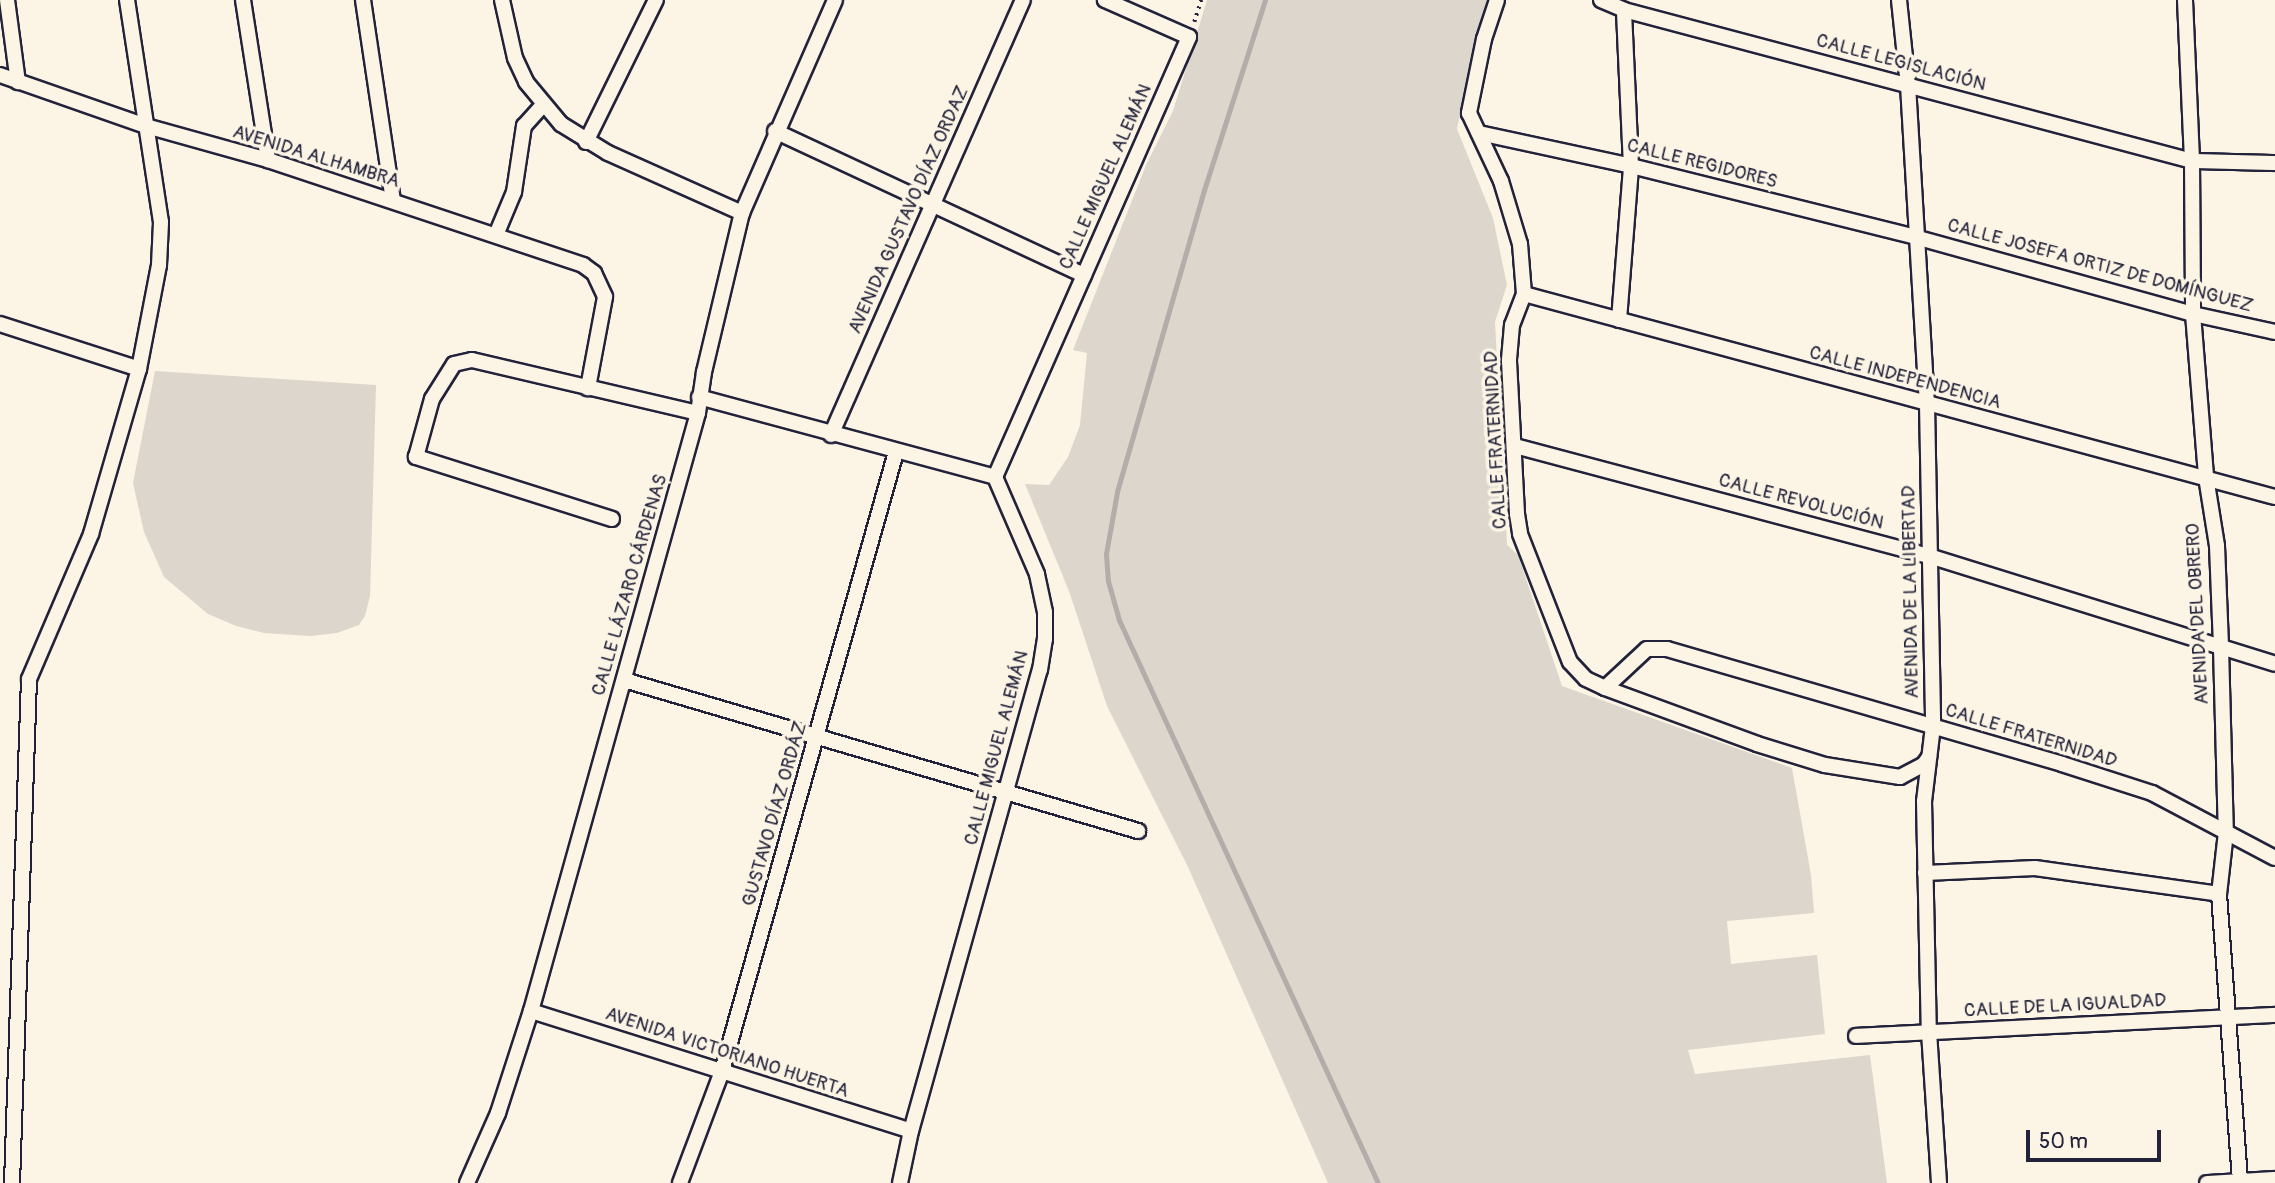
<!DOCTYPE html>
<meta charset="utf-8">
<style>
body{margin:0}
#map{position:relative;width:2275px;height:1183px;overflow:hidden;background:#fcf5e5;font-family:Pangolin,sans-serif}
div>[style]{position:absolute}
.green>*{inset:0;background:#dcd6cc}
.stream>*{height:5px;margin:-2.5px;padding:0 2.5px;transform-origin:2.5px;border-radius:2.5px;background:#b2adab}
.path>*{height:3.5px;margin-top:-1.75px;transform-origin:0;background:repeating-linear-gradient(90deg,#22223b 0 2px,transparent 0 7px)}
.roads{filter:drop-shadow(2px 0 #22223b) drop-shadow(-2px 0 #22223b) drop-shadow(0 2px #22223b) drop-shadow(0 -2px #22223b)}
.minor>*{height:14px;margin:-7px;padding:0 7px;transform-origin:7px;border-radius:7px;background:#fcf5e5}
span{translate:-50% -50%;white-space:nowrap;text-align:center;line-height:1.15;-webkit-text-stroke:7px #fcf5e5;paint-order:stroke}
.street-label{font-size:19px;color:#22223b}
.scale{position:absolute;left:2026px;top:1130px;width:135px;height:32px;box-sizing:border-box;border:4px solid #22223b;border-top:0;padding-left:9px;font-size:21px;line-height:24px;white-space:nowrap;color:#22223b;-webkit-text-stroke:5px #fcf5e5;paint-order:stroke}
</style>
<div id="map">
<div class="green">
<i style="clip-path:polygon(1207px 0,1488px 0,1474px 48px,1457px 129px,1493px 218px,1507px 285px,1495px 322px,1507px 545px,1518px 555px,1562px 686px,1792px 768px,1811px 875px,1814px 913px,1727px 921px,1731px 964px,1817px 955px,1825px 1034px,1688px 1050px,1695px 1074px,1870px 1055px,1887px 1183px,1328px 1183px,1188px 867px,1107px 706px,1069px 591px,1025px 484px,1049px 485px,1068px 457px,1080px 425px,1087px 353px,1073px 350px,1146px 165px,1173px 111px)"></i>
<i style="clip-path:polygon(155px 371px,376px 385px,370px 596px,365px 616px,359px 625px,337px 633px,310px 636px,264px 633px,236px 626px,208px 614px,164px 577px,144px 532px,133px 483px)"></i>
</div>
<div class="stream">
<i style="left:1265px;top:0;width:200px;rotate:107.8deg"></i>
<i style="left:1204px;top:190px;width:314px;rotate:106.1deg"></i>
<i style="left:1117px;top:492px;width:63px;rotate:100.1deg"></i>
<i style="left:1106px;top:554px;width:27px;rotate:86deg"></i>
<i style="left:1108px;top:581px;width:41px;rotate:74.2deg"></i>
<i style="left:1119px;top:620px;width:620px;rotate:65.3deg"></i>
</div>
<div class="path">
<i style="left:1194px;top:22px;width:23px;rotate:-72deg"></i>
</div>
<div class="roads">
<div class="minor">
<i style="left:7px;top:0;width:83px;rotate:82.4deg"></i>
<i style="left:243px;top:0;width:162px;rotate:81.1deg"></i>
<i style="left:363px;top:0;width:202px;rotate:81.5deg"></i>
<i style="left:502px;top:0;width:59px;rotate:77.4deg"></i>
<i style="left:515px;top:58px;width:26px;rotate:65deg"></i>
<i style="left:526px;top:82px;width:55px;rotate:50.2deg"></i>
<i style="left:561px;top:124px;width:55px;rotate:31.7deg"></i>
<i style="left:608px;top:153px;width:147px;rotate:24.1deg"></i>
<i style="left:1497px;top:0;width:41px;rotate:108.4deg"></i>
<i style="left:1484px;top:39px;width:76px;rotate:101.5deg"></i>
<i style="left:1469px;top:113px;width:75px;rotate:64.8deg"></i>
<i style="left:1501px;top:181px;width:66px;rotate:73.2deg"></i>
<i style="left:1520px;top:244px;width:50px;rotate:85.4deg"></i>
<i style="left:1524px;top:294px;width:33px;rotate:111deg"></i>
<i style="left:1512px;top:325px;width:36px;rotate:95deg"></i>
<i style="left:1509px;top:361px;width:153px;rotate:87deg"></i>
<i style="left:1517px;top:514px;width:20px;rotate:81deg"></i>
<i style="left:1520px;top:534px;width:137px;rotate:68.7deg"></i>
<i style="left:1570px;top:662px;width:23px;rotate:47deg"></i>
<i style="left:1586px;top:679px;width:21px;rotate:25deg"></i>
<i style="left:1605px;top:688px;width:162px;rotate:20.2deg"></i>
<i style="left:1757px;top:744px;width:71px;rotate:17.2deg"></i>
<i style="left:1825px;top:765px;width:76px;rotate:9.1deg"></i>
<i style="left:1900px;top:777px;width:27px;rotate:-28deg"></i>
<i style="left:1924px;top:764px;width:9px;rotate:-54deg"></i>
<i style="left:1601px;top:0;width:25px;rotate:23deg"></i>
<i style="left:1624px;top:10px;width:588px;rotate:14.89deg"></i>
<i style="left:2192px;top:161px;width:83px;rotate:1.4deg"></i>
<i style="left:1899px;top:0;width:85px;rotate:84deg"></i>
<i style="left:1908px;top:85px;width:320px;rotate:86.6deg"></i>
<i style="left:1927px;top:404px;width:322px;rotate:88.9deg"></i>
<i style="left:1933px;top:726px;width:76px;rotate:96.8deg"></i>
<i style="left:1924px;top:801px;width:231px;rotate:88.8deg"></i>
<i style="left:1929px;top:1032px;width:151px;rotate:86.2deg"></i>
<i style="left:2185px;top:0;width:161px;rotate:87.5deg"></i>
<i style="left:2192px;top:161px;width:153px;rotate:89.6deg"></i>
<i style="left:2193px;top:314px;width:164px;rotate:85.4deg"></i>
<i style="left:2206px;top:477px;width:70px;rotate:80.9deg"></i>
<i style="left:2217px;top:546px;width:101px;rotate:87.7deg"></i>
<i style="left:2221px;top:647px;width:185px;rotate:88.5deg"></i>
<i style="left:2226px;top:832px;width:62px;rotate:96.4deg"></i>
<i style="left:2219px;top:894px;width:290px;rotate:85.8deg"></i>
<i style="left:0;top:75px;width:155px;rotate:19.3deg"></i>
<i style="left:146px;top:126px;width:127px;rotate:15.6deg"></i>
<i style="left:268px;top:160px;width:332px;rotate:18.4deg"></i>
<i style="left:583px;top:265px;width:14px;rotate:36deg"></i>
<i style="left:594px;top:273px;width:26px;rotate:65deg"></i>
<i style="left:605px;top:297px;width:93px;rotate:100.6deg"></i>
<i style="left:775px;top:131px;width:341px;rotate:25deg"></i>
<i style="left:1479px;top:133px;width:156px;rotate:12.2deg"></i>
<i style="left:1631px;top:166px;width:293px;rotate:14deg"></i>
<i style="left:1915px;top:237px;width:288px;rotate:15.5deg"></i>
<i style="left:2193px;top:314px;width:84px;rotate:12.4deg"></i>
<i style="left:586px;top:142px;width:158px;rotate:-63.8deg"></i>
<i style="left:496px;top:235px;width:47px;rotate:-67.3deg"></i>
<i style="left:514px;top:192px;width:67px;rotate:-81.4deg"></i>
<i style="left:524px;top:126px;width:28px;rotate:-48deg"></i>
<i style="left:1524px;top:294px;width:778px;rotate:15.13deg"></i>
<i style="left:1619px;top:320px;width:154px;rotate:-85.5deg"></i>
<i style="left:1631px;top:166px;width:156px;rotate:-92.6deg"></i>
<i style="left:0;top:324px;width:146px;rotate:17.9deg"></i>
<i style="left:699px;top:397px;width:307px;rotate:15.1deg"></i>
<i style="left:831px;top:435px;width:475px;rotate:-66.2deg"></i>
<i style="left:1515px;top:446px;width:428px;rotate:14.9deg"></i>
<i style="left:1929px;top:556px;width:362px;rotate:17.3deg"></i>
<i style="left:612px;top:519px;width:206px;rotate:-162.4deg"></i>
<i style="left:416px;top:457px;width:60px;rotate:-74.6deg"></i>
<i style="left:432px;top:399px;width:41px;rotate:-57.8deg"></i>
<i style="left:454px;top:364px;width:18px;rotate:-13deg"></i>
<i style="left:472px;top:360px;width:232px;rotate:13.2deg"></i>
<i style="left:624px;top:680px;width:536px;rotate:16.37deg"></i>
<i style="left:1605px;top:688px;width:57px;rotate:-42.9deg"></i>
<i style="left:1647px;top:649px;width:20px"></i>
<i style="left:1667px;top:649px;width:411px;rotate:16.2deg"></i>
<i style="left:2062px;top:764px;width:95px;rotate:17.9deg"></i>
<i style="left:2152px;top:793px;width:139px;rotate:27.9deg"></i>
<i style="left:1925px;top:873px;width:110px;rotate:-2.6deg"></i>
<i style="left:2035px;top:868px;width:186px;rotate:8deg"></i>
<i style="left:531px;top:1011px;width:398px;rotate:17.5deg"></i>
<i style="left:1856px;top:1036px;width:420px;rotate:-2.9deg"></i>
<i style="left:12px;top:1183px;width:504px;rotate:-88.07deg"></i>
<i style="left:29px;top:679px;width:158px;rotate:-66.8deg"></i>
<i style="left:91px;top:534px;width:172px;rotate:-73.8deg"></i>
<i style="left:139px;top:369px;width:106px;rotate:-79.1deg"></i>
<i style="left:159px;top:265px;width:43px;rotate:-87.3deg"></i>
<i style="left:161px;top:222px;width:225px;rotate:-98.7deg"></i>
<i style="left:467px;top:1183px;width:77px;rotate:-66.1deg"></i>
<i style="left:498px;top:1113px;width:107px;rotate:-72.1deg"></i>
<i style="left:531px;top:1011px;width:621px;rotate:-74.4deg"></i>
<i style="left:698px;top:413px;width:41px;rotate:-81.7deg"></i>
<i style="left:704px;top:372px;width:163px;rotate:-76.6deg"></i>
<i style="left:742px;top:213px;width:232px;rotate:-66.4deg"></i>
<i style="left:680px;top:1183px;width:120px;rotate:-69.4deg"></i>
<i style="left:722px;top:1071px;width:643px;rotate:-74.3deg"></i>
<i style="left:900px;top:1183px;width:53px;rotate:-78.1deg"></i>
<i style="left:911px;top:1131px;width:479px;rotate:-74.4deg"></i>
<i style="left:1040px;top:670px;width:31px;rotate:-81deg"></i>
<i style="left:1045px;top:639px;width:27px;rotate:-90deg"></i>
<i style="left:1045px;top:612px;width:39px;rotate:-102deg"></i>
<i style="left:1037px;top:574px;width:106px;rotate:-113.4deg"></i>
<i style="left:995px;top:477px;width:481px;rotate:-66.2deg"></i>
<i style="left:1189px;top:37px;width:92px;rotate:-156.2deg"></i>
<i style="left:2207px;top:1183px;width:68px;rotate:-3.4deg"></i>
</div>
</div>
<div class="street-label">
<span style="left:1901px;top:63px;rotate:15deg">CALLE LEGISLACIÓN</span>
<span style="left:316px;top:157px;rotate:17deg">AVENIDA ALHAMBRA</span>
<span style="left:1702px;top:164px;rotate:14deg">CALLE REGIDORES</span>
<span style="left:1106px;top:177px;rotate:-66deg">CALLE MIGUEL ALEMÁN</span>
<span style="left:909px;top:210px;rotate:-66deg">AVENIDA GUSTAVO DÍAZ ORDAZ</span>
<span style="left:2100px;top:266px;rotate:15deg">CALLE JOSEFA ORTIZ DE DOMÍNGUEZ</span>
<span style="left:1905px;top:378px;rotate:15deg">CALLE INDEPENDENCIA</span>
<span style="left:1496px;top:440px;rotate:-93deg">CALLE FRATERNIDAD</span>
<span style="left:1801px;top:502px;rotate:15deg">CALLE REVOLUCIÓN</span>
<span style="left:630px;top:585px;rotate:-74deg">CALLE LÁZARO CÁRDENAS</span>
<span style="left:1911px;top:592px;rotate:-91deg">AVENIDA DE LA LIBERTAD</span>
<span style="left:2198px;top:614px;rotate:-93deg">AVENIDA DEL OBRERO</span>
<span style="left:2031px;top:736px;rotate:17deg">CALLE FRATERNIDAD</span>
<span style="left:997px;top:748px;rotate:-75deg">CALLE MIGUEL ALEMÁN</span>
<span style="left:775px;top:814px;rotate:-74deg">GUSTAVO DÍAZ ORDÁZ</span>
<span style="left:2065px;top:1006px;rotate:-3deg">CALLE DE LA IGUALDAD</span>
<span style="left:727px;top:1053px;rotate:18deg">AVENIDA VICTORIANO HUERTA</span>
</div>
<div class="scale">50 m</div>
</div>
